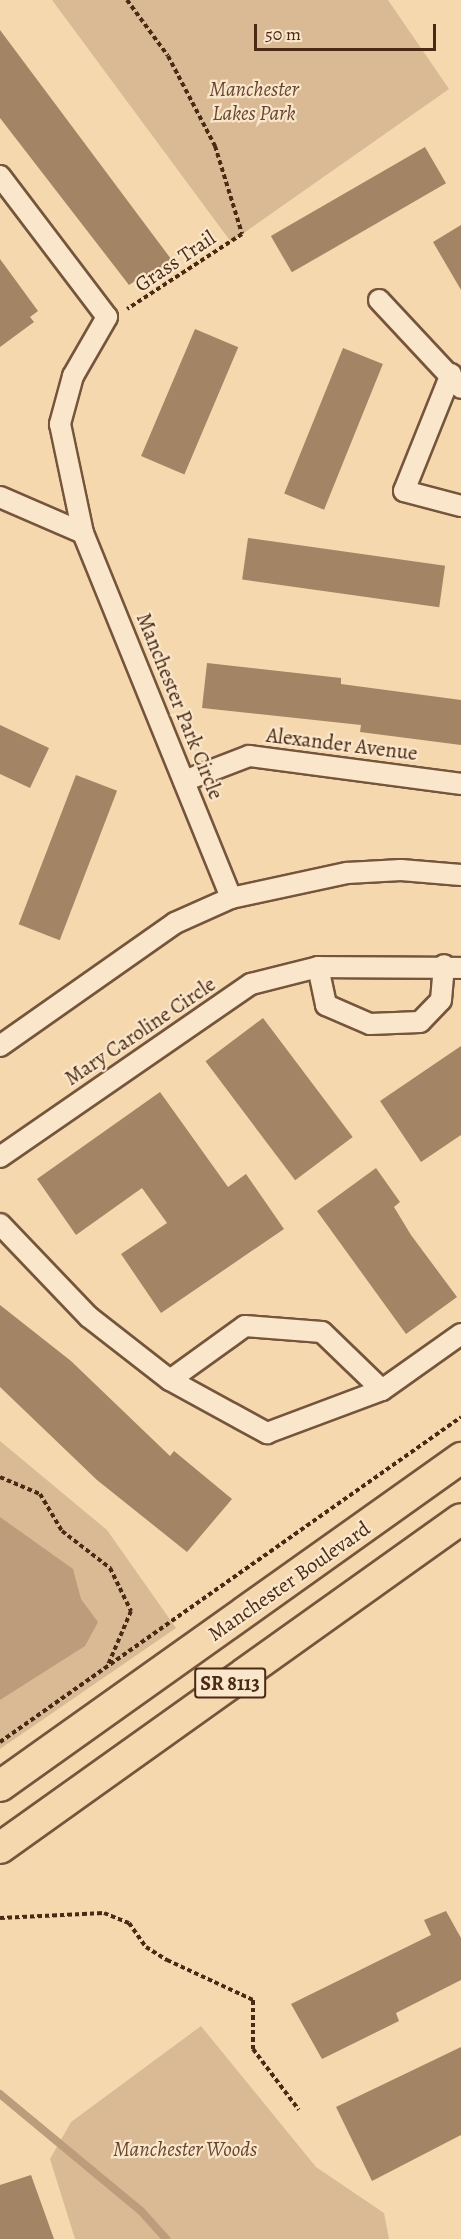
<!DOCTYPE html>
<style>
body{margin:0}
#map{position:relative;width:461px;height:2239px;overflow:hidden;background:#f6d8af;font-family:Alegreya,serif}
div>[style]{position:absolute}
.green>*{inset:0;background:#d9ba95}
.water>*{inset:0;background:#bc9c7b}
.stream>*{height:8px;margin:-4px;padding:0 4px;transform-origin:4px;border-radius:4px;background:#bc9c7b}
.building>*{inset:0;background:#a38465;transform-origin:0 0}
.path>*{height:4px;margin-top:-2px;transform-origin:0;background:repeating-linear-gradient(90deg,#4a2915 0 4.5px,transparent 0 7.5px)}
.roads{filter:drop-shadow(2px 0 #75553c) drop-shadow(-2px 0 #75553c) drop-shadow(0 2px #75553c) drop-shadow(0 -2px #75553c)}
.minor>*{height:20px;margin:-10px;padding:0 10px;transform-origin:10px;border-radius:10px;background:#f9e6cb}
.primary>*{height:30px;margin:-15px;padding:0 15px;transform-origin:15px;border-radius:15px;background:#f6d8af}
span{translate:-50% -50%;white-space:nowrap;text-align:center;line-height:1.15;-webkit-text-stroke:4.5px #f9e6cb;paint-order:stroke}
.shield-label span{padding:2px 4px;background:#f9e6cb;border:2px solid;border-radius:4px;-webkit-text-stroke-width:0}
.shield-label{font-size:20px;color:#4a2915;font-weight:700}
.park-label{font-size:21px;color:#67462f;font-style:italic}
.street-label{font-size:21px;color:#4a2915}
.scale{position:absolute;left:254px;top:24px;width:182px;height:27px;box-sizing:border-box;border:3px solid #4a2915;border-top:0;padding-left:8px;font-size:18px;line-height:21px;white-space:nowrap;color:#4a2915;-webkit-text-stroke:4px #f9e6cb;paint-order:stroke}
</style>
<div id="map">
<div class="green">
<i style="clip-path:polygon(52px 0,388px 0,449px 89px,231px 242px)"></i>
<i style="clip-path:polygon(0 1441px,107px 1530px,176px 1628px,0 1749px)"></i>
<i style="clip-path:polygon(201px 2026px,316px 2167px,384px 2213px,389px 2239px,75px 2239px,50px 2159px,71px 2122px)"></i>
</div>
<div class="water">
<i style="clip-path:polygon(0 1517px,73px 1569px,81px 1599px,98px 1622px,85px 1646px,0 1700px)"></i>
</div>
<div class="stream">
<i style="left:0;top:2094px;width:183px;rotate:39.7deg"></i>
<i style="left:141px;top:2211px;width:38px;rotate:48deg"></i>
</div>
<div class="building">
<i style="clip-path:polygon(0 30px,174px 263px,146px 284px,141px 277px,129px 285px,0 118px)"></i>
<i style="left:425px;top:147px;width:42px;height:178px;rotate:60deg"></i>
<i style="clip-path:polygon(461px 225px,461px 290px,433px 242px)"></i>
<i style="clip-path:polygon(0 259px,38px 311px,30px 317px,34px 322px,0 347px)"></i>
<i style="left:195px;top:329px;width:47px;height:138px;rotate:23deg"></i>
<i style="left:343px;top:348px;width:43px;height:157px;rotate:22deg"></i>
<i style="left:248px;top:538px;width:199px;height:42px;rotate:8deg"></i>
<i style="clip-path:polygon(207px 663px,341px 678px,341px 684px,461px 700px,461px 745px,360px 732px,361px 725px,202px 708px)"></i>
<i style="clip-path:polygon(0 725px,49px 748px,30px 788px,0 774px)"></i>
<i style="left:76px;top:775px;width:44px;height:160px;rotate:21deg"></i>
<i style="left:263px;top:1018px;width:149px;height:72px;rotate:53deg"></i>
<i style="clip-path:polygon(461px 1046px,461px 1135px,421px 1162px,380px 1101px)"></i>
<i style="clip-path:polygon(160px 1092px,228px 1187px,246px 1174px,284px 1229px,161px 1313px,121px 1254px,167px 1223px,142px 1188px,76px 1235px,37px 1179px)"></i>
<i style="clip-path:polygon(376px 1168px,400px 1202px,394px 1207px,411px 1235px,457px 1297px,406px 1334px,317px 1211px)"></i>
<i style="clip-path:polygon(0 1305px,71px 1361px,170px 1456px,174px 1451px,232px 1499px,187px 1552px,97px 1480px,0 1387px)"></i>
<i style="clip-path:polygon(446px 1911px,461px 1938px,461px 1980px,396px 2013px,399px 2021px,322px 2059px,291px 2004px,431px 1935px,424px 1920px)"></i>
<i style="clip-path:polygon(461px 2047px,461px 2135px,372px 2181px,336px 2107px)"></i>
<i style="clip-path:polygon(31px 2175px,54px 2239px,0 2239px,0 2185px)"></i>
</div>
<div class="path">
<i style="left:127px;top:0;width:69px;rotate:53.8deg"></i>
<i style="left:168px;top:56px;width:102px;rotate:62.4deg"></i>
<i style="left:215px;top:146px;width:92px;rotate:72.9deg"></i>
<i style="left:242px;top:234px;width:137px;rotate:146.9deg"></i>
<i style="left:0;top:1477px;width:43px;rotate:23deg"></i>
<i style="left:40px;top:1494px;width:43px;rotate:59.3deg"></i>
<i style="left:62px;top:1531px;width:61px;rotate:37.6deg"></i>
<i style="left:110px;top:1568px;width:48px;rotate:64deg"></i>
<i style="left:131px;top:1611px;width:59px;rotate:113.1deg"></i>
<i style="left:0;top:1742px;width:564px;rotate:-35.18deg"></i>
<i style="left:0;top:1918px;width:104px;rotate:-2.8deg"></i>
<i style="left:104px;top:1913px;width:27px;rotate:22deg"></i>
<i style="left:129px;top:1923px;width:29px;rotate:55deg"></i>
<i style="left:146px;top:1947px;width:25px;rotate:32deg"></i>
<i style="left:167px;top:1960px;width:95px;rotate:24.9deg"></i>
<i style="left:253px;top:2000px;width:49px;rotate:90deg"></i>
<i style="left:253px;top:2049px;width:76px;rotate:53deg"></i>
</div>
<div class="roads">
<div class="minor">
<i style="left:0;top:176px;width:177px;rotate:52.8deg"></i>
<i style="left:107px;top:317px;width:68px;rotate:120deg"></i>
<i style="left:73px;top:376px;width:50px;rotate:105.2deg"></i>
<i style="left:60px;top:424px;width:111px;rotate:78.1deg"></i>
<i style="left:379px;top:300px;width:120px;rotate:47deg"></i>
<i style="left:451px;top:374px;width:126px;rotate:111.9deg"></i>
<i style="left:404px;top:491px;width:59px;rotate:14.7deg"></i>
<i style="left:0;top:497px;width:90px;rotate:23.4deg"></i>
<i style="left:83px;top:533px;width:394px;rotate:67.9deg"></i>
<i style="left:184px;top:781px;width:70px;rotate:-21deg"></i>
<i style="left:249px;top:756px;width:214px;rotate:7.5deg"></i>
<i style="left:318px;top:967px;width:143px;rotate:0.4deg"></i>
<i style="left:0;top:1046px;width:214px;rotate:-35.1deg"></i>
<i style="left:175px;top:923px;width:61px;rotate:-24.1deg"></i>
<i style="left:231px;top:898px;width:119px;rotate:-12.2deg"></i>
<i style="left:347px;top:873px;width:54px;rotate:-3.2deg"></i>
<i style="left:401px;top:870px;width:60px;rotate:4.8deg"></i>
<i style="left:0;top:1157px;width:305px;rotate:-34.6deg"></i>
<i style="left:251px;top:984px;width:69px;rotate:-14.2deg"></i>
<i style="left:318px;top:967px;width:39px;rotate:78deg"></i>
<i style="left:326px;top:1005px;width:48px;rotate:23.4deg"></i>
<i style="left:370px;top:1024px;width:50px;rotate:-2.3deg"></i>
<i style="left:420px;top:1022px;width:30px;rotate:-46deg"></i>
<i style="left:441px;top:1000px;width:35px;rotate:-85deg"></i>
<i style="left:0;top:1224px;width:129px;rotate:46.3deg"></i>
<i style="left:89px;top:1317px;width:103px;rotate:37.9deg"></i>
<i style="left:170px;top:1380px;width:92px;rotate:-35.8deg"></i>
<i style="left:245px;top:1326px;width:77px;rotate:4.5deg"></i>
<i style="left:322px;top:1332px;width:83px;rotate:44deg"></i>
<i style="left:170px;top:1380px;width:111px;rotate:28.7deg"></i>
<i style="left:267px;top:1433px;width:123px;rotate:-20.5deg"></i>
<i style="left:382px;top:1390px;width:97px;rotate:-35.3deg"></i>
</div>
<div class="primary">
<i style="left:0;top:1786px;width:566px;rotate:-35.43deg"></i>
<i style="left:0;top:1848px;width:566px;rotate:-35.51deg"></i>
</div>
</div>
<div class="shield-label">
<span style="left:230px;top:1683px">SR 8113</span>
</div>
<div class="park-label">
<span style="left:254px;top:101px">Manchester<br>Lakes Park</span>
<span style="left:185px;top:2149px">Manchester Woods</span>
</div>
<div class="street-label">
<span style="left:175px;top:261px;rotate:-34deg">Grass Trail</span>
<span style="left:180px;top:706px;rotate:68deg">Manchester Park Circle</span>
<span style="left:342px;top:744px;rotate:7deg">Alexander Avenue</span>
<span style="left:140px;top:1031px;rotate:-34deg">Mary Caroline Circle</span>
<span style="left:289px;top:1581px;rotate:-35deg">Manchester Boulevard</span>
</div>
<div class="scale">50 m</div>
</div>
